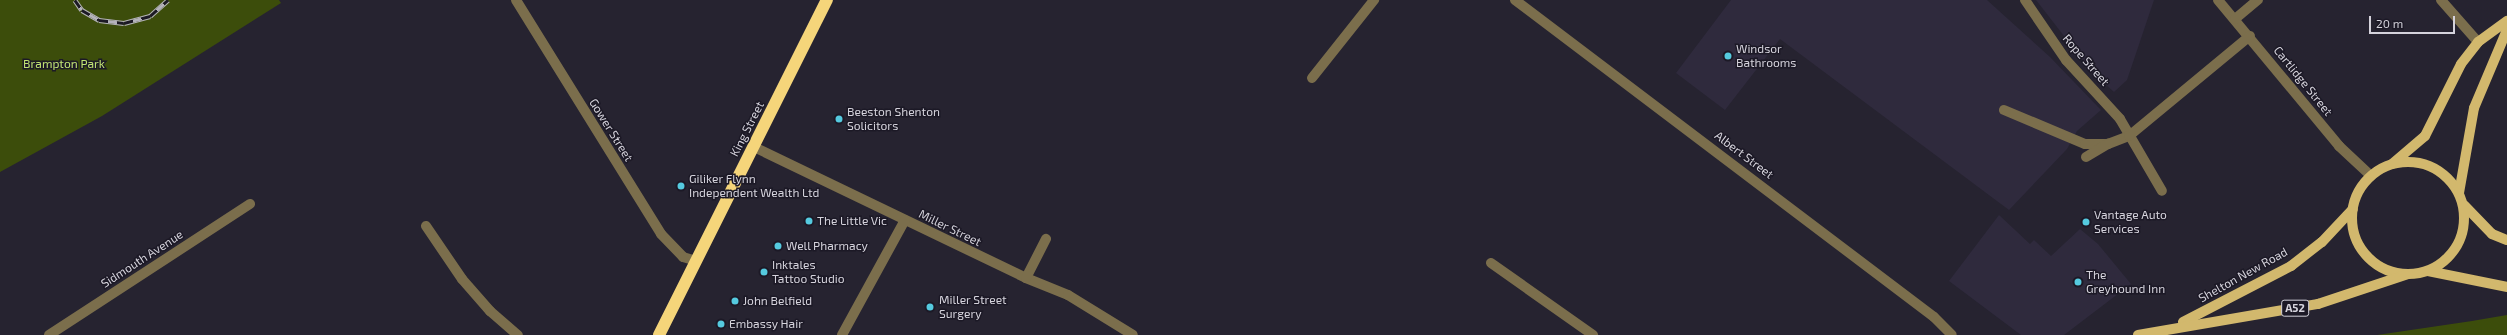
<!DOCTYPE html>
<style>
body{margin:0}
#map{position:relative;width:2507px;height:335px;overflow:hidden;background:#262330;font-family:"Exo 2",sans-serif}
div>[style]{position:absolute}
.built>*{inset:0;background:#2f2a3d}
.green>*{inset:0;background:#3c4d0b}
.minor>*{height:10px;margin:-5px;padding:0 5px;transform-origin:5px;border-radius:5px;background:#7b6e4c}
.major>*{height:10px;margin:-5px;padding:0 5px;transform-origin:5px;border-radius:5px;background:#d2b86d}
.major>.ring{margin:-5px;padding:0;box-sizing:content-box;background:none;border:10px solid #d2b86d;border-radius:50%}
.highway>*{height:12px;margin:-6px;padding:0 6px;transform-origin:6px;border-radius:6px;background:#f5d57a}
.rail>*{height:4.5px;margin-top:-2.25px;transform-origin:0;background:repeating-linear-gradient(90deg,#1c1926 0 9px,#b4b2bc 0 18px);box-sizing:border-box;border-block:1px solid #b4b2bc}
.dots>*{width:11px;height:11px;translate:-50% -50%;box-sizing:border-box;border:2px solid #1c1926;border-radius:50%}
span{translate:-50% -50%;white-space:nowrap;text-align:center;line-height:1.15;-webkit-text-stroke:3px #1c1926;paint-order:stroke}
.shield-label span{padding:1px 3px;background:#1c1926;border:1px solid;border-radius:3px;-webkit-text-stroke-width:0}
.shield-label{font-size:11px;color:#d5d3dc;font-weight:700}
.poi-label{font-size:12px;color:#d5d3dc}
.left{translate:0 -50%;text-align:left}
.street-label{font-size:12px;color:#d5d3dc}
.park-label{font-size:12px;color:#c1e473}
.scale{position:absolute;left:2369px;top:16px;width:86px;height:18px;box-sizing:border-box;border:2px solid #d5d3dc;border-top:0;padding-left:5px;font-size:12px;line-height:14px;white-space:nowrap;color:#d5d3dc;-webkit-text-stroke:3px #1c1926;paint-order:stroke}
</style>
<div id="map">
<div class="built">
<i style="clip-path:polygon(1731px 0,1987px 0,2050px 57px,2101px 110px,2077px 131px,2067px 149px,2009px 210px,1780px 39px,1725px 110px,1676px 73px)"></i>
<i style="clip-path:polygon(2036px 0,2154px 0,2127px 80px,2114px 92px,2092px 72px)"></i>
<i style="clip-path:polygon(1999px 215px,2030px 244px,2034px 240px,2051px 256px,2080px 229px,2098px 244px,2131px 284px,2064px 335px,2021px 335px,1949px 281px)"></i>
</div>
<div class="green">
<i style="clip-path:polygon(0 0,279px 0,281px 3px,102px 116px,0 172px)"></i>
<i style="clip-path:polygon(2507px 315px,2507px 335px,2377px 335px,2472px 321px)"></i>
</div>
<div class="minor">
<i style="left:516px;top:0;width:275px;rotate:58.2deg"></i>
<i style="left:661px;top:234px;width:32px;rotate:46deg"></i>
<i style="left:683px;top:257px;width:14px;rotate:17deg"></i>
<i style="left:1515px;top:0;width:525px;rotate:37.11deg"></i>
<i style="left:1934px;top:317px;width:25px;rotate:45deg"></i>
<i style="left:2025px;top:0;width:73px;rotate:55.7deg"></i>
<i style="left:2066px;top:60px;width:80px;rotate:47.5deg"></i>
<i style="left:2120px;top:119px;width:83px;rotate:59.7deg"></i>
<i style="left:2218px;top:0;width:190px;rotate:50.3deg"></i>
<i style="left:2339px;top:146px;width:42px;rotate:43.1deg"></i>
<i style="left:2441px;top:0;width:56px;rotate:48.6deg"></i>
<i style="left:2235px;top:19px;width:30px;rotate:-40deg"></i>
<i style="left:1312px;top:78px;width:100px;rotate:-51.5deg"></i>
<i style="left:2004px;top:110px;width:88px;rotate:22.8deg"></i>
<i style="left:2085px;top:144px;width:23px"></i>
<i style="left:2108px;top:144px;width:22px;rotate:-21deg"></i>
<i style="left:2129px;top:136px;width:157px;rotate:-39.6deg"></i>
<i style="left:754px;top:147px;width:302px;rotate:25.7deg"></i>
<i style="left:1026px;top:278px;width:45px;rotate:22deg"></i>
<i style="left:1068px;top:295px;width:76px;rotate:31.6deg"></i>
<i style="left:2086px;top:157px;width:26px;rotate:-31deg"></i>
<i style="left:426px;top:226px;width:64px;rotate:55.8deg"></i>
<i style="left:462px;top:279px;width:43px;rotate:48.8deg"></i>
<i style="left:490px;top:311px;width:37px;rotate:41deg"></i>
<i style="left:1491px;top:263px;width:125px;rotate:35.2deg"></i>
<i style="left:1026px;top:278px;width:44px;rotate:-62.9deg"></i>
<i style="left:49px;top:335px;width:240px;rotate:-33.1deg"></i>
<i style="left:842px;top:335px;width:131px;rotate:-61.3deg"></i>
</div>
<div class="major">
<i class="ring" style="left:2352px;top:162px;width:102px;height:102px"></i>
<i style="left:2392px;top:164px;width:43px;rotate:-40.3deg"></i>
<i style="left:2425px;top:136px;width:80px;rotate:-63.4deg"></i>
<i style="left:2461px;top:64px;width:28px;rotate:-52deg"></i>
<i style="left:2478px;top:42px;width:36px;rotate:-36deg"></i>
<i style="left:2459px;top:193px;width:86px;rotate:-80deg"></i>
<i style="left:2474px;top:108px;width:85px;rotate:-67.1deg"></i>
<i style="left:2464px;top:205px;width:40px;rotate:46deg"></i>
<i style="left:2492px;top:234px;width:16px;rotate:22deg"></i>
<i style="left:2428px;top:271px;width:81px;rotate:11.4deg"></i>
<i style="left:2183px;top:322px;width:122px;rotate:-27.4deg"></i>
<i style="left:2291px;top:266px;width:39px;rotate:-38deg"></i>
<i style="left:2322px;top:242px;width:45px;rotate:-46.8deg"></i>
<i style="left:2138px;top:335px;width:183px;rotate:-9.8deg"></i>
<i style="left:2318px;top:304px;width:95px;rotate:-18.4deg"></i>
</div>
<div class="highway">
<i style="left:659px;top:335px;width:375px;rotate:-63.4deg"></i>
</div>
<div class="rail">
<i style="left:75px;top:0;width:12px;rotate:55deg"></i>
<i style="left:82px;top:10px;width:20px;rotate:30deg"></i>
<i style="left:99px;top:20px;width:25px;rotate:7deg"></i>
<i style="left:124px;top:23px;width:27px;rotate:-15deg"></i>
<i style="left:150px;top:16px;width:24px;rotate:-42deg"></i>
</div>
<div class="dots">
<i style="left:1728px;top:56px;background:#55cadf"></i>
<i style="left:839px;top:119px;background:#55cadf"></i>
<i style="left:681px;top:186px;background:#55cadf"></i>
<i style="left:809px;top:221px;background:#55cadf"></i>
<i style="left:2086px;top:222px;background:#55cadf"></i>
<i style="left:778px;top:246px;background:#55cadf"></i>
<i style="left:764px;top:272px;background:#55cadf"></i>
<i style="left:2078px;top:282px;background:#55cadf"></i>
<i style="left:735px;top:301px;background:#55cadf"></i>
<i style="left:930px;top:307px;background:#55cadf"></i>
<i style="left:721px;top:324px;background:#55cadf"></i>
</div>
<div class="shield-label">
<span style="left:2295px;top:308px">A52</span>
</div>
<div class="poi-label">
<span class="left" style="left:1736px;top:56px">Windsor<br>Bathrooms</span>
<span class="left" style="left:847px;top:119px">Beeston Shenton<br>Solicitors</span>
<span class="left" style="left:689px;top:186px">Giliker Flynn<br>Independent Wealth Ltd</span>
<span class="left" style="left:2094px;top:222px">Vantage Auto<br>Services</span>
<span class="left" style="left:817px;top:221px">The Little Vic</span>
<span class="left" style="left:786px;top:246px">Well Pharmacy</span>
<span class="left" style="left:772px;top:272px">Inktales<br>Tattoo Studio</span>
<span class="left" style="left:2086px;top:282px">The<br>Greyhound Inn</span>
<span class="left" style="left:939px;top:307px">Miller Street<br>Surgery</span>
<span class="left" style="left:743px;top:301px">John Belfield</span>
<span class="left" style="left:729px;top:324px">Embassy Hair</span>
</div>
<div class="street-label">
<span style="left:2086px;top:60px;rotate:49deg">Rope Street</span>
<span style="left:2303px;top:81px;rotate:51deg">Cartlidge Street</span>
<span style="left:747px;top:129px;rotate:-63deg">King Street</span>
<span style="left:611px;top:130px;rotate:58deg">Gower Street</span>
<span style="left:1744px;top:155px;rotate:37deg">Albert Street</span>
<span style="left:950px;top:228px;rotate:26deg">Miller Street</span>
<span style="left:142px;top:259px;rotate:-33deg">Sidmouth Avenue</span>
<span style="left:2243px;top:275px;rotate:-29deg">Shelton New Road</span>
</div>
<div class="park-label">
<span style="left:64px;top:64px">Brampton Park</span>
</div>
<div class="scale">20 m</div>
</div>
